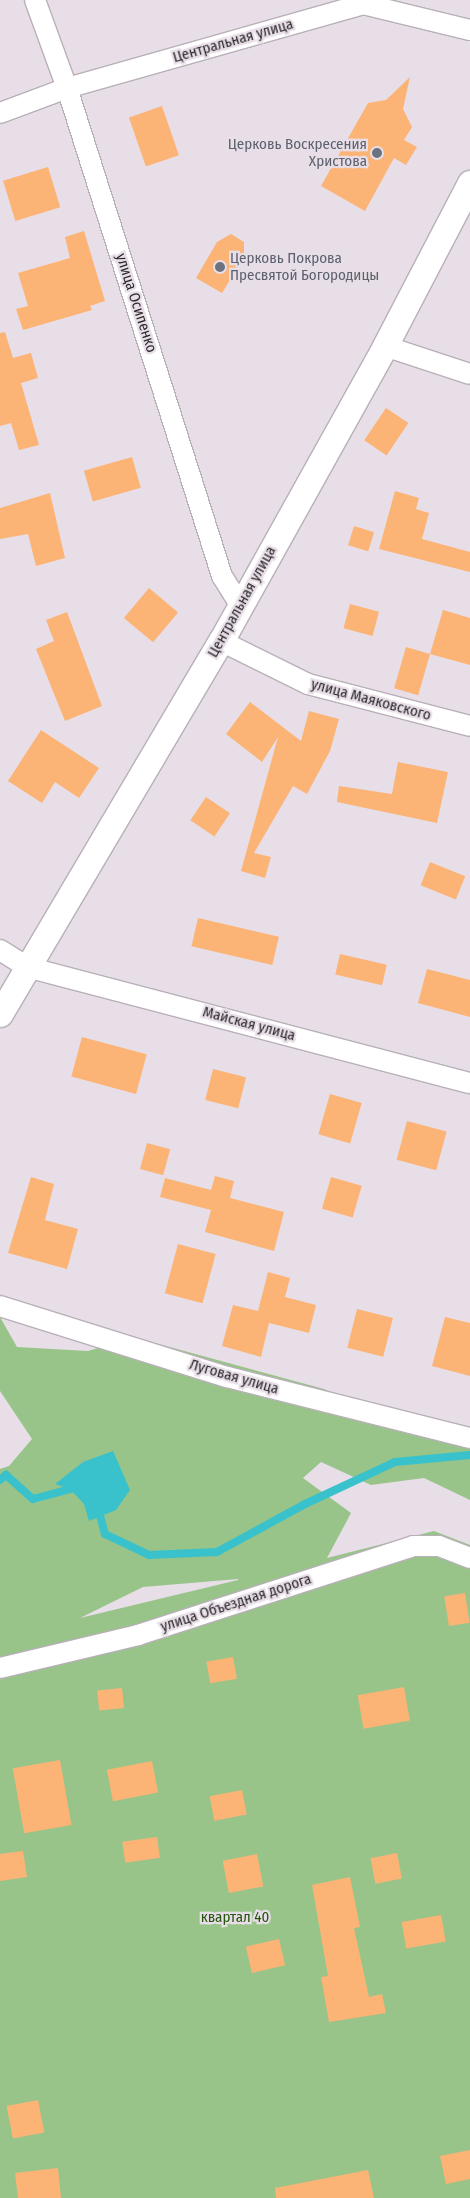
<!DOCTYPE html>
<meta charset="utf-8">
<style>
body{margin:0}
#map{position:relative;width:470px;height:2198px;overflow:hidden;background:#e8dee7;font-family:"Fira Sans Condensed",sans-serif}
div>[style]{position:absolute}
.green>*{inset:0;background:#98c489}
.water>*{inset:0;background:#39c2cc}
.stream>*{height:8px;margin:-4px;padding:0 4px;transform-origin:4px;border-radius:4px;background:#39c2cc}
.building>*{inset:0;background:#fbb476;transform-origin:0 0}
.roads{filter:drop-shadow(1px 0 #b8b0b8) drop-shadow(-1px 0 #b8b0b8) drop-shadow(0 1px #b8b0b8) drop-shadow(0 -1px #b8b0b8)}
.minor>*{height:20px;margin:-10px;padding:0 10px;transform-origin:10px;border-radius:10px;background:#fff}
.tertiary>*{height:25px;margin:-12.5px;padding:0 12.5px;transform-origin:12.5px;border-radius:12.5px;background:#fff}
.dots>*{width:14px;height:14px;translate:-50% -50%;box-sizing:border-box;border:2px solid #e8dee7;border-radius:50%}
span{translate:-50% -50%;white-space:nowrap;text-align:center;line-height:1.15;-webkit-text-stroke:4.5px #e8dee7;paint-order:stroke}
.street-label{font-size:15px;color:#2a272a}
.worship-label{font-size:15px;color:#5b616d}
.right{translate:-100% -50%;text-align:right}
.left{translate:0 -50%;text-align:left}
.park-label{font-size:15px;color:#23550b}
</style>
<div id="map">
<div class="green">
<i style="clip-path:polygon(evenodd,0 1317px,17px 1347px,88px 1351px,133px 1337px,324px 1389px,409px 1432px,470px 1434px,470px 1500px,424px 1478px,371px 1485px,321px 1462px,303px 1478px,351px 1513px,327px 1558px,434px 1531px,470px 1545px,470px 2198px,0 2198px,0 1469px,9px 1466px,32px 1439px,0 1391px,0 1317px,238px 1579px,238px 1580px,80px 1618px,143px 1587px,238px 1579px)"></i>
</div>
<div class="water">
<i style="clip-path:polygon(113px 1451px,130px 1490px,116px 1510px,89px 1521px,84px 1504px,70px 1489px,55px 1484px,83px 1462px)"></i>
</div>
<div class="stream">
<i style="left:0;top:1480px;width:8px;rotate:-40deg"></i>
<i style="left:6px;top:1475px;width:36px;rotate:42deg"></i>
<i style="left:33px;top:1499px;width:47px;rotate:-14.9deg"></i>
<i style="left:98px;top:1508px;width:27px;rotate:75deg"></i>
<i style="left:105px;top:1534px;width:49px;rotate:25.5deg"></i>
<i style="left:149px;top:1555px;width:68px;rotate:-2.5deg"></i>
<i style="left:217px;top:1552px;width:100px;rotate:-28.6deg"></i>
<i style="left:305px;top:1504px;width:99px;rotate:-25deg"></i>
<i style="left:395px;top:1462px;width:75px;rotate:-5.3deg"></i>
</div>
<div class="building">
<i style="clip-path:polygon(410px 77px,403px 109px,412px 127px,404px 140px,417px 147px,406px 165px,394px 158px,365px 211px,321px 186px,368px 103px,386px 100px)"></i>
<i style="left:162px;top:106px;width:52px;height:35px;rotate:71deg"></i>
<i style="left:48px;top:167px;width:42px;height:47px;rotate:73deg"></i>
<i style="clip-path:polygon(84px 231px,105px 301px,90px 306px,92px 310px,23px 330px,16px 309px,28px 306px,18px 273px,70px 258px,65px 237px)"></i>
<i style="clip-path:polygon(231px 234px,244px 242px,244px 257px,222px 293px,196px 278px,217px 242px)"></i>
<i style="clip-path:polygon(5px 332px,13px 358px,31px 353px,38px 378px,21px 383px,39px 445px,19px 450px,11px 423px,0 426px,0 333px)"></i>
<i style="left:386px;top:408px;width:27px;height:39px;rotate:34deg"></i>
<i style="left:132px;top:457px;width:32px;height:50px;rotate:74deg"></i>
<i style="clip-path:polygon(395px 491px,419px 498px,416px 509px,429px 513px,422px 539px,470px 552px,470px 572px,379px 549px)"></i>
<i style="clip-path:polygon(50px 493px,65px 558px,36px 566px,28px 534px,0 539px,0 508px)"></i>
<i style="left:354px;top:526px;width:21px;height:20px;rotate:17deg"></i>
<i style="left:149px;top:588px;width:38px;height:39px;rotate:40deg"></i>
<i style="left:350px;top:604px;width:30px;height:25px;rotate:15deg"></i>
<i style="clip-path:polygon(443px 610px,470px 618px,470px 665px,430px 654px)"></i>
<i style="clip-path:polygon(67px 612px,102px 706px,65px 721px,36px 649px,54px 641px,46px 620px)"></i>
<i style="left:406px;top:647px;width:25px;height:43px;rotate:16deg"></i>
<i style="clip-path:polygon(250px 702px,301px 741px,309px 711px,339px 719px,330px 751px,307px 794px,293px 786px,254px 853px,271px 857px,265px 878px,241px 871px,278px 737px,262px 762px,226px 734px)"></i>
<i style="clip-path:polygon(41px 730px,99px 768px,79px 798px,55px 782px,42px 803px,8px 781px)"></i>
<i style="clip-path:polygon(398px 762px,448px 772px,437px 823px,337px 802px,339px 786px,392px 794px)"></i>
<i style="left:206px;top:797px;width:29px;height:28px;rotate:34deg"></i>
<i style="left:430px;top:862px;width:38px;height:25px;rotate:22deg"></i>
<i style="left:198px;top:918px;width:83px;height:29px;rotate:13deg"></i>
<i style="left:340px;top:954px;width:48px;height:21px;rotate:13deg"></i>
<i style="clip-path:polygon(427px 969px,470px 980px,470px 1017px,418px 1003px)"></i>
<i style="left:82px;top:1037px;width:67px;height:41px;rotate:15deg"></i>
<i style="left:213px;top:1069px;width:34px;height:32px;rotate:14deg"></i>
<i style="left:330px;top:1094px;width:33px;height:42px;rotate:16deg"></i>
<i style="left:407px;top:1121px;width:41px;height:40px;rotate:15deg"></i>
<i style="left:147px;top:1143px;width:24px;height:27px;rotate:15deg"></i>
<i style="clip-path:polygon(215px 1176px,234px 1181px,230px 1198px,284px 1212px,274px 1251px,205px 1232px,211px 1210px,160px 1197px,165px 1178px,211px 1190px)"></i>
<i style="clip-path:polygon(31px 1177px,54px 1184px,45px 1220px,78px 1229px,67px 1269px,8px 1253px)"></i>
<i style="left:331px;top:1177px;width:32px;height:33px;rotate:16deg"></i>
<i style="left:178px;top:1244px;width:39px;height:51px;rotate:15deg"></i>
<i style="clip-path:polygon(268px 1272px,290px 1278px,285px 1297px,316px 1305px,309px 1333px,269px 1323px,261px 1357px,222px 1346px,233px 1305px,258px 1311px)"></i>
<i style="left:357px;top:1309px;width:37px;height:40px;rotate:14deg"></i>
<i style="clip-path:polygon(445px 1317px,470px 1323px,470px 1376px,432px 1366px)"></i>
<i style="left:465px;top:1593px;width:30px;height:21px;rotate:81deg"></i>
<i style="left:233px;top:1657px;width:22px;height:27px;rotate:80deg"></i>
<i style="left:404px;top:1687px;width:34px;height:47px;rotate:80deg"></i>
<i style="left:122px;top:1688px;width:20px;height:25px;rotate:84deg"></i>
<i style="left:60px;top:1760px;width:66px;height:48px;rotate:80deg"></i>
<i style="left:152px;top:1761px;width:32px;height:46px;rotate:79deg"></i>
<i style="left:242px;top:1790px;width:25px;height:33px;rotate:79deg"></i>
<i style="left:157px;top:1837px;width:21px;height:35px;rotate:82deg"></i>
<i style="clip-path:polygon(23px 1851px,27px 1877px,0 1881px,0 1854px)"></i>
<i style="left:397px;top:1853px;width:26px;height:27px;rotate:79deg"></i>
<i style="left:257px;top:1854px;width:33px;height:35px;rotate:79deg"></i>
<i style="clip-path:polygon(350px 1877px,360px 1927px,354px 1928px,369px 1997px,382px 1994px,386px 2013px,329px 2022px,321px 1977px,328px 1976px,312px 1885px)"></i>
<i style="left:441px;top:1915px;width:27px;height:40px;rotate:80deg"></i>
<i style="left:279px;top:1939px;width:27px;height:34px;rotate:77deg"></i>
<i style="left:38px;top:2100px;width:33px;height:32px;rotate:79deg"></i>
<i style="clip-path:polygon(470px 2150px,470px 2179px,446px 2184px,440px 2156px)"></i>
<i style="clip-path:polygon(58px 2168px,61px 2198px,18px 2198px,15px 2173px)"></i>
<i style="clip-path:polygon(368px 2170px,374px 2198px,276px 2198px,275px 2188px)"></i>
</div>
<div class="roads">
<div class="minor">
<i style="left:35px;top:0;width:94px;rotate:70deg"></i>
<i style="left:67px;top:88px;width:512px;rotate:72.38deg"></i>
<i style="left:222px;top:576px;width:34px;rotate:58deg"></i>
<i style="left:0;top:113px;width:72px;rotate:-20.5deg"></i>
<i style="left:67px;top:88px;width:308px;rotate:-15.8deg"></i>
<i style="left:363px;top:4px;width:110px;rotate:13.7deg"></i>
<i style="left:385px;top:346px;width:89px;rotate:18.2deg"></i>
<i style="left:221px;top:641px;width:97px;rotate:26.3deg"></i>
<i style="left:308px;top:684px;width:167px;rotate:14.5deg"></i>
<i style="left:0;top:950px;width:32px;rotate:32deg"></i>
<i style="left:27px;top:967px;width:458px;rotate:14.7deg"></i>
<i style="left:0;top:1306px;width:238px;rotate:17.4deg"></i>
<i style="left:227px;top:1377px;width:251px;rotate:14.1deg"></i>
<i style="left:0;top:1668px;width:142px;rotate:-13.4deg"></i>
<i style="left:138px;top:1635px;width:289px;rotate:-17.9deg"></i>
<i style="left:413px;top:1546px;width:26px"></i>
<i style="left:439px;top:1546px;width:33px;rotate:21deg"></i>
</div>
<div class="tertiary">
<i style="left:0;top:1014px;width:434px;rotate:-59.4deg"></i>
<i style="left:221px;top:641px;width:338px;rotate:-60.9deg"></i>
<i style="left:385px;top:346px;width:184px;rotate:-62.5deg"></i>
</div>
</div>
<div class="dots">
<i style="left:377px;top:153px;background:#6b7280"></i>
<i style="left:220px;top:267px;background:#6b7280"></i>
</div>
<div class="street-label">
<span style="left:233px;top:41px;rotate:-16deg">Центральная улица</span>
<span style="left:136px;top:303px;rotate:72deg">улица Осипенко</span>
<span style="left:242px;top:602px;rotate:-61deg">Центральная улица</span>
<span style="left:371px;top:700px;rotate:15deg">улица Маяковского</span>
<span style="left:249px;top:1024px;rotate:15deg">Майская улица</span>
<span style="left:234px;top:1377px;rotate:16deg">Луговая улица</span>
<span style="left:236px;top:1603px;rotate:-18deg">улица Объездная дорога</span>
</div>
<div class="worship-label">
<span class="right" style="left:367px;top:153px">Церковь Воскресения<br>Христова</span>
<span class="left" style="left:230px;top:267px">Церковь Покрова<br>Пресвятой Богородицы</span>
</div>
<div class="park-label">
<span style="left:235px;top:1918px">квартал 40</span>
</div>
</div>
